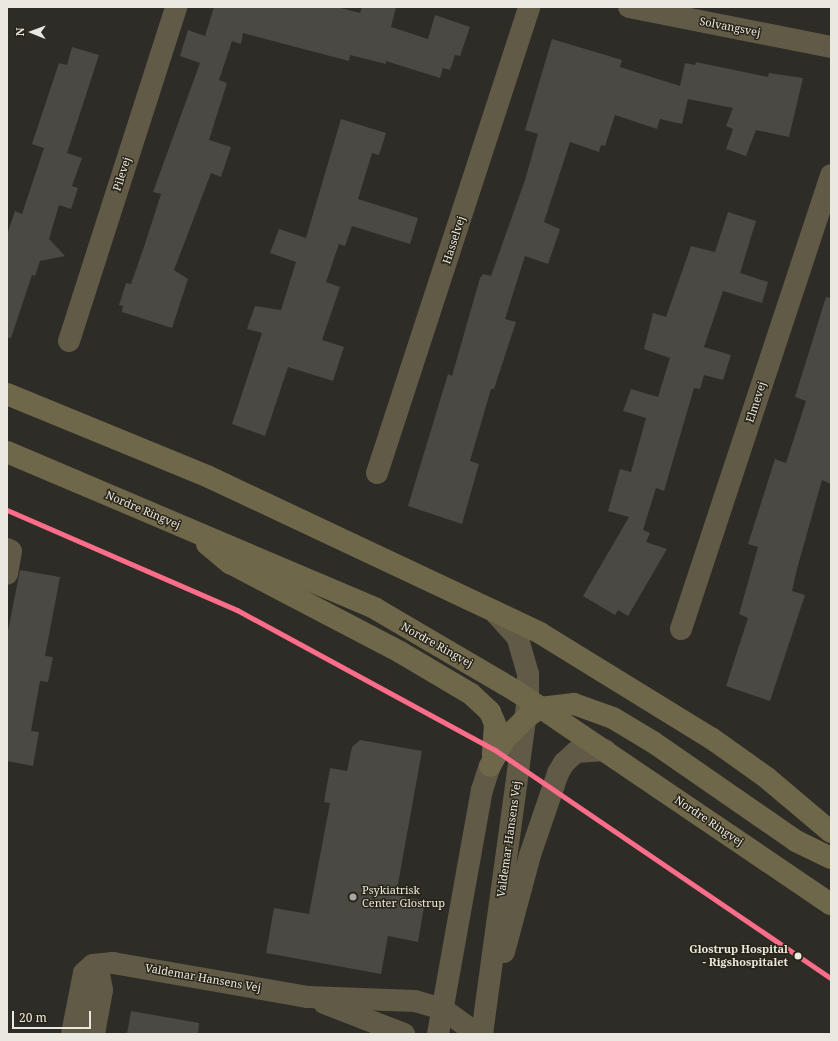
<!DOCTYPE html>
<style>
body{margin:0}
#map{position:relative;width:838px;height:1041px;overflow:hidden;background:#2e2c26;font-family:"Noto Serif",serif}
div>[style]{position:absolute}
.building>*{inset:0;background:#4b4944}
.minor>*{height:22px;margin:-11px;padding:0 11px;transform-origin:11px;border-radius:11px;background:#605a47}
.primary>*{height:22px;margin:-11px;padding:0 11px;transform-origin:11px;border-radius:11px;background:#6f6749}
.tram-1>*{height:5px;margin:-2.5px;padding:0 2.5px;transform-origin:2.5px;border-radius:2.5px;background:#fb6d88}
.dots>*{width:11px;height:11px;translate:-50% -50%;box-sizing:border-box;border:2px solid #282418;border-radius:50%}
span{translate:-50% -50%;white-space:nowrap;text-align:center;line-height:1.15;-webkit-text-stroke:3px #282418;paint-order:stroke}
.street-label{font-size:11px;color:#ebe8e0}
.poi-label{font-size:11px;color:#ebe8e0}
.left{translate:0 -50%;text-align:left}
.stop-label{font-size:11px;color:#ebe8e0;font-weight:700}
.right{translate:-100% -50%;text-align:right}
.frame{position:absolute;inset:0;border:8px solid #ebe8e0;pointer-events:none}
.north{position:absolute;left:12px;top:12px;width:40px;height:40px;-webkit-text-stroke:3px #282418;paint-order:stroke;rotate:271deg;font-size:11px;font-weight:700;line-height:16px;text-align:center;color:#ebe8e0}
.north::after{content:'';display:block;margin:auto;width:14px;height:18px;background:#ebe8e0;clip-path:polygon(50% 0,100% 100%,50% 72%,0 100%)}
.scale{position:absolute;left:12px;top:1011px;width:79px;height:18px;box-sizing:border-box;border:2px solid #ebe8e0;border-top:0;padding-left:5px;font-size:12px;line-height:14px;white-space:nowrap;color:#ebe8e0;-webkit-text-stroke:3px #282418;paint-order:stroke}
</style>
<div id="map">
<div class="building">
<i style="clip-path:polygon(214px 7px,337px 7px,360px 13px,362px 7px,396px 7px,391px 27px,428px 39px,435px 15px,470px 27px,460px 56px,455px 55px,450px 70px,443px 68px,440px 78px,386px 61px,386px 64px,350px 55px,349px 61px,243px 33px,241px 44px,232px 41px,219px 80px,227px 83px,209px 140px,231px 147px,221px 177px,211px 173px,174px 270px,188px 279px,172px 328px,122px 312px,123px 306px,119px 305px,126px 283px,131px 284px,145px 244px,161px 194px,153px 192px,200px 63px,180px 56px,188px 30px,205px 36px)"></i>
<i style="clip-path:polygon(552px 39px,622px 60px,620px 67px,680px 86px,685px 63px,695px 65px,696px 62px,768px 77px,769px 73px,803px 78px,789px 137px,756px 130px,746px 156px,726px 149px,733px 129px,726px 126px,733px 108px,688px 99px,682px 124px,660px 119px,657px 129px,615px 115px,605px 146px,601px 145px,599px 152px,570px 142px,544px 222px,560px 229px,548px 264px,525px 256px,505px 319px,516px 322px,494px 389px,491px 389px,470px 461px,479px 464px,462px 524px,408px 506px,448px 374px,452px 376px,480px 278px,483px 274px,491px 276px,525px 180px,538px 134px,525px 130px)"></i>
<i style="clip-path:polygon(72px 47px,99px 55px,67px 153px,82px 158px,72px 186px,78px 188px,71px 209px,59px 205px,49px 239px,65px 256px,40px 261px,35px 276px,32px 275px,11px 338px,7px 338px,7px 235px,15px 211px,22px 214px,44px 148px,32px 144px,59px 63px,67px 65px)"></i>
<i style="clip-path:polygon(341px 119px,386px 133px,379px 155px,372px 153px,358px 199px,418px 218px,410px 244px,352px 226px,345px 246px,339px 244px,326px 282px,340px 287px,322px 340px,344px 347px,333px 381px,288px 367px,265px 436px,232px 424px,262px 333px,247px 329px,255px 306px,281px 310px,296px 262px,270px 253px,279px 229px,306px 238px)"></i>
<i style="clip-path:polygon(728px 212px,756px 221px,740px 273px,768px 282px,762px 303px,723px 291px,704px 347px,731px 355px,723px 380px,704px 375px,700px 389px,694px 388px,664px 491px,656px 488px,643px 530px,650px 533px,646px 542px,667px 549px,628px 616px,618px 610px,615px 615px,583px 596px,629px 517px,608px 511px,620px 469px,631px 472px,646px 418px,623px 411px,631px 389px,658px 397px,670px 358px,644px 349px,653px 313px,666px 317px,691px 246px,715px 252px)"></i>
<i style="clip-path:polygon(826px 297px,831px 298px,831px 484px,822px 480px,797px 569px,792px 591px,805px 595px,770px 701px,726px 686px,748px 618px,739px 614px,758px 547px,748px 544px,775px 459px,786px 463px,806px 401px,795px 397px)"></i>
<i style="clip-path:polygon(20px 570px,60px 577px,45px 656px,53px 657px,48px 682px,40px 681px,31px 731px,39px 732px,33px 766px,7px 761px,7px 636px)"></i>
<i style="clip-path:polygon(360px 740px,422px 751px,396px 895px,425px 901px,418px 942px,388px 936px,381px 974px,266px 953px,274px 908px,309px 914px,330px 803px,324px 802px,330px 768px,347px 771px,352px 747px)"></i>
<i style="clip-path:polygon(131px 1011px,199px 1023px,198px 1034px,127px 1034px)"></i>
</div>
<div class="minor">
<i style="left:629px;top:7px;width:206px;rotate:11.2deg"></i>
<i style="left:69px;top:341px;width:351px;rotate:-72.2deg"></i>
<i style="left:377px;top:473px;width:490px;rotate:-71.9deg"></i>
<i style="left:7px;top:549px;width:4px;rotate:27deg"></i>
<i style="left:11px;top:551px;width:23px;rotate:100deg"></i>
<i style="left:681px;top:629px;width:478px;rotate:-71.7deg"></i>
<i style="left:504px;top:952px;width:100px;rotate:-75deg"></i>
<i style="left:530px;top:855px;width:87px;rotate:-71.1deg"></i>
<i style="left:558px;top:773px;width:12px;rotate:-59deg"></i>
<i style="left:564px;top:763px;width:16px;rotate:-43deg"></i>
<i style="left:576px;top:752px;width:29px;rotate:-4deg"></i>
<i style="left:324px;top:1003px;width:86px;rotate:21.2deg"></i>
<i style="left:72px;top:1034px;width:62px;rotate:-78.9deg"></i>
<i style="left:84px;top:973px;width:12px;rotate:-42deg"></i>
<i style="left:93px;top:965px;width:20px;rotate:-6deg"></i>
<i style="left:113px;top:963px;width:198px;rotate:9.9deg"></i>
<i style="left:308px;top:997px;width:107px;rotate:2.1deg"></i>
<i style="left:415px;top:1001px;width:29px;rotate:16deg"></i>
<i style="left:443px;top:1009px;width:42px;rotate:36.3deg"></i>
<i style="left:94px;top:1034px;width:45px;rotate:-79.7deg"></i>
<i style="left:102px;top:990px;width:25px;rotate:-101deg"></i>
<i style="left:438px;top:1034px;width:248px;rotate:-79.8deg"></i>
<i style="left:482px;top:790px;width:25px;rotate:-72deg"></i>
<i style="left:482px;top:1034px;width:337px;rotate:-82.2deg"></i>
<i style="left:528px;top:700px;width:26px;rotate:-90deg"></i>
<i style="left:528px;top:674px;width:37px;rotate:-106deg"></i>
<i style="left:518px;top:638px;width:36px;rotate:-132deg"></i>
</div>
<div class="primary">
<i style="left:7px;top:394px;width:218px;rotate:22.3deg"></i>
<i style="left:209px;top:477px;width:366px;rotate:25.2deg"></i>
<i style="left:540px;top:633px;width:201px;rotate:31.6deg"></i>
<i style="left:711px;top:738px;width:69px;rotate:35.5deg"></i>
<i style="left:767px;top:778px;width:84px;rotate:40.2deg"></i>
<i style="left:7px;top:452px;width:401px;rotate:23deg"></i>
<i style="left:376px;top:609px;width:162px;rotate:30.4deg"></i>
<i style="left:516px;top:691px;width:380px;rotate:34.1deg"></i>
<i style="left:207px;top:544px;width:30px;rotate:40deg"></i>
<i style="left:230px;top:563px;width:192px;rotate:27.6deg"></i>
<i style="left:400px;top:652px;width:82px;rotate:30.6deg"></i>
<i style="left:471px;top:694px;width:26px;rotate:43deg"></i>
<i style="left:490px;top:712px;width:13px;rotate:67deg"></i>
<i style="left:495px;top:724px;width:31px;rotate:94deg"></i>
<i style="left:490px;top:766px;width:31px;rotate:-61deg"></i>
<i style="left:505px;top:739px;width:31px;rotate:-45deg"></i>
<i style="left:527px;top:717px;width:16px;rotate:-35deg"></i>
<i style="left:540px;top:708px;width:34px;rotate:-7deg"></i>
<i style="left:574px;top:704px;width:41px;rotate:19.7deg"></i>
<i style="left:613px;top:718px;width:47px;rotate:31deg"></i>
<i style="left:653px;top:742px;width:174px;rotate:34.7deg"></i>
<i style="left:796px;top:841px;width:39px;rotate:26deg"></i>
</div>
<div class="tram-1">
<i style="left:7px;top:510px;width:251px;rotate:23.5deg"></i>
<i style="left:237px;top:610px;width:294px;rotate:28.5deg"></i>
<i style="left:495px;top:750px;width:406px;rotate:34.2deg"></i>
</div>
<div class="dots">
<i style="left:353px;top:897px;background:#a9a69f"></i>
<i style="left:798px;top:956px;background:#ebe8e0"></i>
</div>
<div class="street-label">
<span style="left:730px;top:27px;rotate:11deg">Solvangsvej</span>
<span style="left:122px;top:174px;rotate:-72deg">Pilevej</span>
<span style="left:454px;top:240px;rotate:-72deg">Hasselvej</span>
<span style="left:756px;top:402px;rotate:-72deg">Elmevej</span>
<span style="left:143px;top:510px;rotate:23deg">Nordre Ringvej</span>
<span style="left:437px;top:645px;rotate:29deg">Nordre Ringvej</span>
<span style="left:709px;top:821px;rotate:34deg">Nordre Ringvej</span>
<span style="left:509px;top:839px;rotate:-82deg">Valdemar Hansens Vej</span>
<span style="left:203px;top:978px;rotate:10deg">Valdemar Hansens Vej</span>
</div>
<div class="poi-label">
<span class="left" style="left:362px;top:897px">Psykiatrisk<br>Center Glostrup</span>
</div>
<div class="stop-label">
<span class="right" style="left:788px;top:956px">Glostrup Hospital<br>- Rigshospitalet</span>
</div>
<div class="frame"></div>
<div class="north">N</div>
<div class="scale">20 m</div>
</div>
